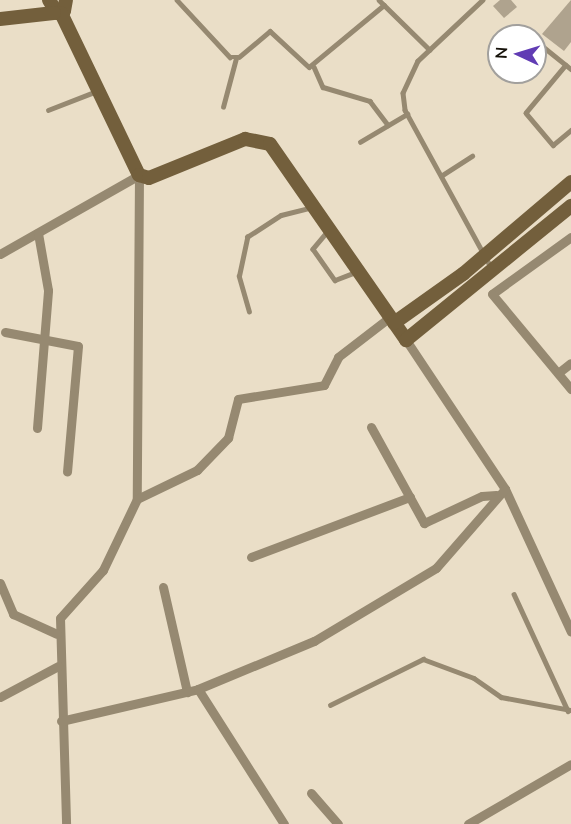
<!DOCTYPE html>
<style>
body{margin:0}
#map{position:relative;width:571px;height:824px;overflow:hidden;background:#eadec7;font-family:Mulish,sans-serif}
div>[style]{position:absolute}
.building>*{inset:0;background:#afa38e}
.lane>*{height:4.5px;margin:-2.25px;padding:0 2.25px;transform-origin:2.25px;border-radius:2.25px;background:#968971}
.street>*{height:9px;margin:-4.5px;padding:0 4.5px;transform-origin:4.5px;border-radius:4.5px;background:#968971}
.secondary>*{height:14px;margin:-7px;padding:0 7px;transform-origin:7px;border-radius:7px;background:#735f3c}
span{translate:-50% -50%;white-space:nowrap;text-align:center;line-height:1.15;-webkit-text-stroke:5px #fff;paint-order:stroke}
.north{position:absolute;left:487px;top:24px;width:60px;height:60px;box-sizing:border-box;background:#fff;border:2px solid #a2a09d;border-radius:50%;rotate:274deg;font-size:16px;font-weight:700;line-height:24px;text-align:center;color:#16120a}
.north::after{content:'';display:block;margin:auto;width:21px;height:27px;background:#613cb4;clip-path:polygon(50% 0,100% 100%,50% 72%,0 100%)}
</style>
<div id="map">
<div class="building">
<i style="clip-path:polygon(500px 0,511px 0,517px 7px,504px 18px,493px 6px)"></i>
<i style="clip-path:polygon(571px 0,571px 42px,564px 51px,542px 34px)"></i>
</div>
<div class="lane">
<i style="left:177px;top:0;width:78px;rotate:47.1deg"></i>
<i style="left:230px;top:57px;width:9px"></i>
<i style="left:239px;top:57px;width:40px;rotate:-40deg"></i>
<i style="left:270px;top:31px;width:53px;rotate:42.7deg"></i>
<i style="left:309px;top:67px;width:97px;rotate:-39.6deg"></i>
<i style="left:379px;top:0;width:71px;rotate:44.4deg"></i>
<i style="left:483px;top:0;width:89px;rotate:136.8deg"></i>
<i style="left:418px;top:61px;width:35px;rotate:115deg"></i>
<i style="left:403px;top:93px;width:17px;rotate:83deg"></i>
<i style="left:405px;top:110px;width:181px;rotate:61.3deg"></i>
<i style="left:527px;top:34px;width:4px;rotate:34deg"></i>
<i style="left:535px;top:40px;width:46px;rotate:38.9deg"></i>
<i style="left:566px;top:65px;width:62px;rotate:129.8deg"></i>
<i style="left:526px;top:113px;width:42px;rotate:49.8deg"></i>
<i style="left:553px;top:145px;width:23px;rotate:-40deg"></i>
<i style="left:314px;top:67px;width:22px;rotate:66deg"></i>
<i style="left:323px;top:87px;width:49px;rotate:16.6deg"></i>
<i style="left:370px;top:101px;width:30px;rotate:53deg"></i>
<i style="left:223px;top:107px;width:51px;rotate:-75.1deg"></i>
<i style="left:48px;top:110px;width:53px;rotate:-21.2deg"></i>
<i style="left:360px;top:142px;width:55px;rotate:-30.8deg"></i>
<i style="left:441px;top:176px;width:37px;rotate:-33deg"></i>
<i style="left:329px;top:230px;width:25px;rotate:130deg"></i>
<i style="left:313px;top:249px;width:38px;rotate:55deg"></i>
<i style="left:335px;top:280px;width:22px;rotate:-21deg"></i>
<i style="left:249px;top:312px;width:37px;rotate:-106deg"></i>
<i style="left:239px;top:276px;width:40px;rotate:-78deg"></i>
<i style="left:247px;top:237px;width:40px;rotate:-32.9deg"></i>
<i style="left:281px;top:215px;width:30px;rotate:-14deg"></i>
<i style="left:514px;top:594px;width:129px;rotate:65.2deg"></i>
<i style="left:330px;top:705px;width:104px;rotate:-26.3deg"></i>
<i style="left:423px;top:659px;width:54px;rotate:20.4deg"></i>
<i style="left:474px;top:678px;width:33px;rotate:35deg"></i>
<i style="left:501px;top:697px;width:71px;rotate:10.5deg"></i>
</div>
<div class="street">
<i style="left:571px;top:237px;width:97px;rotate:144.2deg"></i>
<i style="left:492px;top:294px;width:124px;rotate:50.3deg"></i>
<i style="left:0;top:254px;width:160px;rotate:-29.6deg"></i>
<i style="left:139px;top:175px;width:324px;rotate:90.4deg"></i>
<i style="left:137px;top:499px;width:79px;rotate:115.6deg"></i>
<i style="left:103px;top:570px;width:64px;rotate:131.9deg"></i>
<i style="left:60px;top:618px;width:206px;rotate:88.3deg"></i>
<i style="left:5px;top:332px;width:74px;rotate:10.9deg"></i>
<i style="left:78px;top:346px;width:126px;rotate:95deg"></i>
<i style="left:406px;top:340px;width:179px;rotate:56.4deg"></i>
<i style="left:505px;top:489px;width:157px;rotate:65.2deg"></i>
<i style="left:558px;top:373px;width:16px;rotate:-38deg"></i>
<i style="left:371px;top:427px;width:110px;rotate:61.1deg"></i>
<i style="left:424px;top:523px;width:64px;rotate:-25deg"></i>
<i style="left:482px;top:496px;width:14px;rotate:-4deg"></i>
<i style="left:37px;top:428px;width:138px;rotate:-85.4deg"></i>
<i style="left:48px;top:290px;width:58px;rotate:-100deg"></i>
<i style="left:137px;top:499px;width:67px;rotate:-25.8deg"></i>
<i style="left:197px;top:470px;width:45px;rotate:-45.9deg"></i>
<i style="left:228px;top:438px;width:40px;rotate:-75.6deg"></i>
<i style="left:238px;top:399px;width:87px;rotate:-9.2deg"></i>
<i style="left:324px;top:385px;width:31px;rotate:-63deg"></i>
<i style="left:338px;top:357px;width:66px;rotate:-37.6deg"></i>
<i style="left:251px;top:557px;width:170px;rotate:-20.7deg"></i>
<i style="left:0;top:583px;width:34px;rotate:67deg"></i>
<i style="left:13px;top:614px;width:48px;rotate:24.4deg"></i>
<i style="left:163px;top:587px;width:108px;rotate:77.1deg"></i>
<i style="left:198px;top:689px;width:160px;rotate:57.5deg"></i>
<i style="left:0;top:697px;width:66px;rotate:-28.1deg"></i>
<i style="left:61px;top:721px;width:141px;rotate:-13.1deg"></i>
<i style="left:198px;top:689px;width:126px;rotate:-22.5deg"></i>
<i style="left:314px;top:641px;width:142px;rotate:-30.9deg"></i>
<i style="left:436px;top:568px;width:105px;rotate:-48.9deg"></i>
<i style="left:311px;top:793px;width:41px;rotate:48.9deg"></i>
<i style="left:468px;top:824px;width:119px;rotate:-30.2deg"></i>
</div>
<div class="secondary">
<i style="left:49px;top:0;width:15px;rotate:58deg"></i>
<i style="left:57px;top:13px;width:7px;rotate:-16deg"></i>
<i style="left:64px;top:11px;width:11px;rotate:-80deg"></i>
<i style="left:61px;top:13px;width:180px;rotate:64.3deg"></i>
<i style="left:139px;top:175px;width:10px;rotate:17deg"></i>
<i style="left:149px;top:178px;width:104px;rotate:-22.1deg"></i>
<i style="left:245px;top:139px;width:25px;rotate:11deg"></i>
<i style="left:270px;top:144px;width:239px;rotate:55.2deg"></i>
<i style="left:406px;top:340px;width:213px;rotate:-39.1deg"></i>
<i style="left:0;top:19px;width:54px;rotate:-6.3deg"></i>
<i style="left:394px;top:323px;width:85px;rotate:-35.4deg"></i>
<i style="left:463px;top:274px;width:142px;rotate:-40.4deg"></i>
</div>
<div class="north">N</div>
</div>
